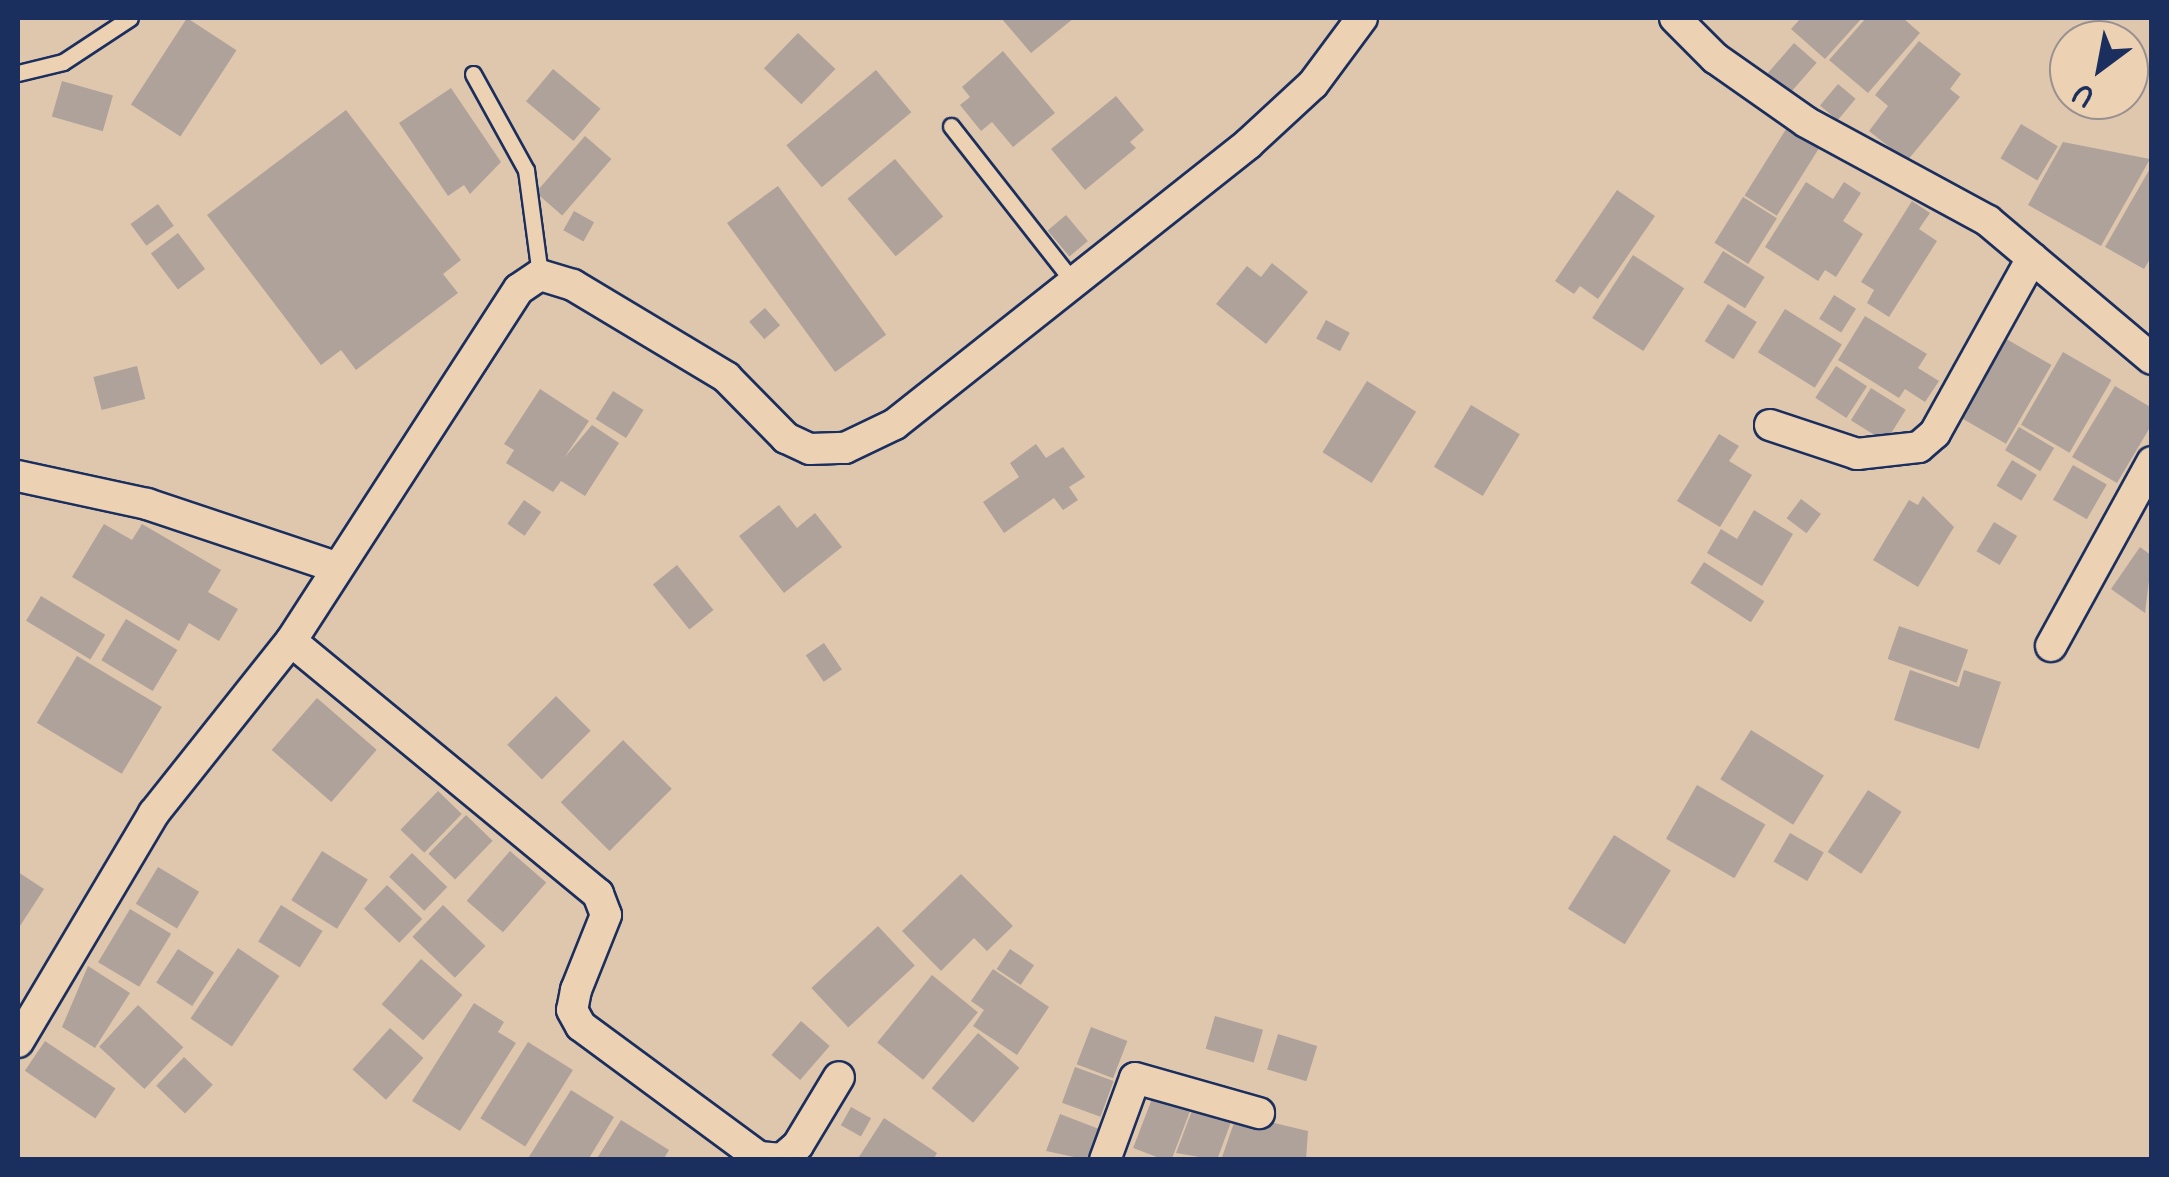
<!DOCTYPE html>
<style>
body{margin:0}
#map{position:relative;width:2169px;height:1177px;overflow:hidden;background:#dfc7ae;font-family:Pangolin,sans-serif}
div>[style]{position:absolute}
.building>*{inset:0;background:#afa29a;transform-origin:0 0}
.roads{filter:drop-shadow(2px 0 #1b2f5e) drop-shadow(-2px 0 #1b2f5e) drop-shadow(0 2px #1b2f5e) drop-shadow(0 -2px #1b2f5e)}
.lane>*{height:15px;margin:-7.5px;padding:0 7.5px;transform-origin:7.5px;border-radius:7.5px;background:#ecd1b3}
.street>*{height:30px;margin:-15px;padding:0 15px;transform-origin:15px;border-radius:15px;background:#ecd1b3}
span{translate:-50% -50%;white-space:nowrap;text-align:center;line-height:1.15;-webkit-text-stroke:9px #ecd1b3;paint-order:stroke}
.frame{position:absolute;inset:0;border:20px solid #1b2f5e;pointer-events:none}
.north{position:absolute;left:2049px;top:20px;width:100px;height:100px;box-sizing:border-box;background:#ecd1b3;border:2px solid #989091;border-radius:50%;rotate:212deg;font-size:28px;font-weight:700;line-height:40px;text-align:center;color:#1b2f5e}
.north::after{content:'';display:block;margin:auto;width:35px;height:45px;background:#1b2f5e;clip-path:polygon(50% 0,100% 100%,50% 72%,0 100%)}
</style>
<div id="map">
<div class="building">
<i style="left:187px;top:18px;width:59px;height:103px;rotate:33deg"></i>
<i style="clip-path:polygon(1001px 18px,1074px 18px,1031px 53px)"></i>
<i style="clip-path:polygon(1801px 18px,1862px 18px,1825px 59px,1791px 29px)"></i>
<i style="clip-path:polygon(1866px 18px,1903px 18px,1920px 33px,1868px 93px,1829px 60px)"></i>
<i style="left:798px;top:33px;width:52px;height:49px;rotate:44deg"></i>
<i style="clip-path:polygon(1919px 41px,1961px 74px,1950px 89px,1960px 97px,1907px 161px,1869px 131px,1888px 106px,1875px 95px)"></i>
<i style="left:1794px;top:43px;width:30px;height:40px;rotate:41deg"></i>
<i style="clip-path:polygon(1003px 51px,1055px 113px,1013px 147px,992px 122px,981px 131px,960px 105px,970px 97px,962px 87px)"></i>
<i style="left:553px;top:69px;width:62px;height:42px;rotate:40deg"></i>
<i style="left:876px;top:70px;width:55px;height:117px;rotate:50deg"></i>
<i style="left:62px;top:81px;width:53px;height:37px;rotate:16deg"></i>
<i style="left:1838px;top:84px;width:23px;height:28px;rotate:40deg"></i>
<i style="clip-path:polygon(451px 88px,501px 162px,470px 194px,464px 185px,448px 196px,399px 123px)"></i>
<i style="clip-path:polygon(1116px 96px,1144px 130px,1130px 142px,1136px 148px,1085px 190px,1051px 149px)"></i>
<i style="clip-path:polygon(346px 110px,461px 260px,443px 274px,458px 293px,356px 370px,341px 350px,321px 365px,207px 215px)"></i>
<i style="left:2021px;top:124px;width:43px;height:40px;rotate:31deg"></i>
<i style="left:1788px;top:126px;width:38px;height:82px;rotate:32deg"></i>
<i style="left:585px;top:136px;width:35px;height:75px;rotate:41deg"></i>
<i style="clip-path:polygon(2063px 142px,2150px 159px,2101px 246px,2028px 205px)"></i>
<i style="left:895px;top:159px;width:75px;height:62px;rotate:50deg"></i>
<i style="clip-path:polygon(2152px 165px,2152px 256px,2144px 269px,2105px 247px)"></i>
<i style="clip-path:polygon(1806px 182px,1833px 199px,1844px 182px,1861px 193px,1843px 221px,1863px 234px,1836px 277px,1825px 270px,1818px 281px,1765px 247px)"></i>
<i style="left:778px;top:186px;width:184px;height:63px;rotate:54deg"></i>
<i style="clip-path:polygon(1617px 190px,1655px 216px,1598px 299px,1580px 286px,1574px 294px,1555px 281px)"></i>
<i style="left:1743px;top:197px;width:40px;height:54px;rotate:32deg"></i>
<i style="clip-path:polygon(1912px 201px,1930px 213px,1919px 229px,1937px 241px,1889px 317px,1867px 303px,1874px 290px,1861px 282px)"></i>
<i style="left:158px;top:204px;width:27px;height:34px;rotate:54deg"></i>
<i style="left:574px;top:211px;width:23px;height:22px;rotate:29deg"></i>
<i style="left:1066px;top:215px;width:34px;height:24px;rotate:50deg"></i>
<i style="left:178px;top:233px;width:45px;height:34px;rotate:53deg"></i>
<i style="left:1723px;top:251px;width:49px;height:37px;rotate:32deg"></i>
<i style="left:1633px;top:255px;width:61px;height:75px;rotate:33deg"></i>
<i style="clip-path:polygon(1272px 263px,1308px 292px,1266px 344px,1216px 304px,1247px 266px,1261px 277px)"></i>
<i style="left:1834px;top:295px;width:26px;height:28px;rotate:32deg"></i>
<i style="left:1728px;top:304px;width:34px;height:44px;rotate:32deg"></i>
<i style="left:765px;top:308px;width:23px;height:21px;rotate:49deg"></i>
<i style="left:1785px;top:309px;width:67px;height:51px;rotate:32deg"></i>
<i style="clip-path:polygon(1865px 316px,1927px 354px,1918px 368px,1939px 381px,1925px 402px,1905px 389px,1899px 398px,1838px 360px)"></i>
<i style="left:1326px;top:320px;width:27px;height:21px;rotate:28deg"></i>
<i style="left:2003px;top:337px;width:56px;height:91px;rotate:30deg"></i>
<i style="left:2063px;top:352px;width:56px;height:84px;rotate:30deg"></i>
<i style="left:137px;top:366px;width:34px;height:45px;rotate:76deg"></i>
<i style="left:1836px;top:366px;width:37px;height:38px;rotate:33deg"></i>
<i style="left:1367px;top:381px;width:58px;height:84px;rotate:32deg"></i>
<i style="clip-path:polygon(2115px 386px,2152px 408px,2152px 424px,2117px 483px,2072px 457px)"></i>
<i style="left:1871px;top:388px;width:41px;height:38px;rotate:32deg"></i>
<i style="clip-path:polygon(540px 389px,589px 421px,564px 458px,592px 425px,619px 443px,585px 496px,561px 481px,553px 492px,506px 463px,514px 450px,504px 444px)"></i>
<i style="left:613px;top:391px;width:36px;height:33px;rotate:32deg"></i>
<i style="left:1471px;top:405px;width:57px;height:72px;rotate:31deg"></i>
<i style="left:2019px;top:427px;width:41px;height:27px;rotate:31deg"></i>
<i style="clip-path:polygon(1719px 434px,1739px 446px,1729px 461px,1752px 475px,1720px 527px,1677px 501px)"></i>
<i style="clip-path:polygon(1036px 444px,1046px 458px,1063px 447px,1085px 477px,1069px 487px,1078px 500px,1063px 510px,1054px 498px,1004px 533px,983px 502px,1019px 477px,1010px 463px)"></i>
<i style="left:2012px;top:460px;width:29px;height:30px;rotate:31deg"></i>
<i style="left:2073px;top:465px;width:39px;height:40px;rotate:30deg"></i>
<i style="clip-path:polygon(1923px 496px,1954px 527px,1918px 587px,1873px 560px,1909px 500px,1918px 505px)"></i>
<i style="left:1801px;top:499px;width:25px;height:24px;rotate:37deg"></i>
<i style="left:524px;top:500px;width:21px;height:29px;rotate:35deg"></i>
<i style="clip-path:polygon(779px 505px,797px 528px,815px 513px,842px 547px,784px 593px,739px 536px)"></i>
<i style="clip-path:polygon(1754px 510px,1793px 534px,1762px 586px,1707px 553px,1721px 529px,1737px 539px)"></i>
<i style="left:1994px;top:522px;width:27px;height:34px;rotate:31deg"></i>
<i style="clip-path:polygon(104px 524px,132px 540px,142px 524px,221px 570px,208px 592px,238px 609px,219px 641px,189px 623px,179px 641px,72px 577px)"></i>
<i style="clip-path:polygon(2140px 547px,2152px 556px,2145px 613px,2111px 589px)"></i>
<i style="left:1704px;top:562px;width:72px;height:25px;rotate:33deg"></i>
<i style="left:677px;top:565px;width:58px;height:31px;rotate:51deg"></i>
<i style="left:41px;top:596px;width:75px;height:29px;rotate:31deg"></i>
<i style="left:126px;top:619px;width:60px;height:48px;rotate:31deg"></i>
<i style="left:1899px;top:626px;width:73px;height:35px;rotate:19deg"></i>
<i style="left:824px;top:643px;width:32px;height:22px;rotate:56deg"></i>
<i style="left:77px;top:656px;width:99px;height:78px;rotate:31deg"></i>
<i style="clip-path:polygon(1910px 670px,1959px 687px,1964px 670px,2001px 682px,1979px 749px,1894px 720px)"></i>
<i style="left:556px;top:696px;width:49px;height:69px;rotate:45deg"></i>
<i style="left:317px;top:698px;width:79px;height:69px;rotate:41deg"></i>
<i style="left:1751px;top:730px;width:86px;height:58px;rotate:32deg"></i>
<i style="left:623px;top:740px;width:69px;height:88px;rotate:45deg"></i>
<i style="left:1697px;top:785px;width:79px;height:62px;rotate:30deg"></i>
<i style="left:1868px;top:790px;width:40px;height:74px;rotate:33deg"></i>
<i style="left:438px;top:791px;width:33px;height:54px;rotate:44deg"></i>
<i style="left:466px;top:815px;width:37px;height:54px;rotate:44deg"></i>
<i style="left:1790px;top:833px;width:39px;height:33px;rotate:30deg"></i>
<i style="left:1614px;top:835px;width:67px;height:87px;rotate:32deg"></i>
<i style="left:322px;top:851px;width:54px;height:58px;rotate:32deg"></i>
<i style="left:510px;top:851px;width:48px;height:66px;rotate:41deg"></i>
<i style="left:412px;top:853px;width:49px;height:33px;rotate:44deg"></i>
<i style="left:158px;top:867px;width:48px;height:43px;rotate:31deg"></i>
<i style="clip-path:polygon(18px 872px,44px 889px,18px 929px)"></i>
<i style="clip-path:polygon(961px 874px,1013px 926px,987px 951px,974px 938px,941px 971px,902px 931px)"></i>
<i style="left:387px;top:885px;width:49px;height:33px;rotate:44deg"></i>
<i style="left:281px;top:905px;width:49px;height:43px;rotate:32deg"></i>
<i style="left:443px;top:905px;width:59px;height:44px;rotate:44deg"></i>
<i style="left:130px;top:909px;width:48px;height:62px;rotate:31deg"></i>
<i style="left:878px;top:926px;width:54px;height:91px;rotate:47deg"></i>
<i style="left:238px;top:948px;width:50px;height:85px;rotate:34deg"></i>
<i style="left:178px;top:949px;width:43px;height:40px;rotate:33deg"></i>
<i style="left:1010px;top:949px;width:29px;height:24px;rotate:34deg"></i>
<i style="left:421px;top:959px;width:55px;height:60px;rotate:41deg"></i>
<i style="clip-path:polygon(88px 966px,130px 993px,95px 1048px,62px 1027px)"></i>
<i style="clip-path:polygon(993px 969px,1049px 1007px,1017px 1055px,973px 1026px,984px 1010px,971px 1001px)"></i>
<i style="left:932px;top:975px;width:59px;height:87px;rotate:39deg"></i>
<i style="clip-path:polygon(474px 1003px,504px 1022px,498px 1032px,516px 1043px,460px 1131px,412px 1101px)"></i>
<i style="left:138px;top:1005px;width:62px;height:57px;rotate:43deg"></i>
<i style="left:1215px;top:1016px;width:50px;height:34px;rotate:16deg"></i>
<i style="left:801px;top:1021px;width:38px;height:45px;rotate:41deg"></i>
<i style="left:1091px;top:1027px;width:39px;height:40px;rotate:21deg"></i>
<i style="left:390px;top:1028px;width:45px;height:56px;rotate:42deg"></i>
<i style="left:978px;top:1033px;width:54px;height:72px;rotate:40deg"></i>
<i style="left:1278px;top:1034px;width:41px;height:37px;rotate:17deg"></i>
<i style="left:45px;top:1041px;width:85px;height:36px;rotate:34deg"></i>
<i style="left:528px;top:1042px;width:53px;height:90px;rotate:32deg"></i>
<i style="left:184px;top:1057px;width:40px;height:40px;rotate:44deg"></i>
<i style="left:1075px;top:1067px;width:41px;height:38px;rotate:20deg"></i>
<i style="clip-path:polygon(571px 1090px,614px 1117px,588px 1160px,527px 1160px)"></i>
<i style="left:1155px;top:1091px;width:40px;height:61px;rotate:21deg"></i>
<i style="left:851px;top:1107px;width:23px;height:21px;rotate:29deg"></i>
<i style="clip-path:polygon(1193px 1108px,1231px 1122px,1217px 1160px,1176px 1153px)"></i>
<i style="clip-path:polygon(1060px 1114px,1099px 1129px,1088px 1160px,1046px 1151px)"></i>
<i style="clip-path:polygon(1237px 1114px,1308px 1131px,1306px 1160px,1221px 1160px)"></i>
<i style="clip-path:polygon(884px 1118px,937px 1153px,933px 1160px,857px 1160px)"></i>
<i style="clip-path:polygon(621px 1120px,669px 1150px,663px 1160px,596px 1160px)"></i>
</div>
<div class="roads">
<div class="lane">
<i style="left:18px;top:73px;width:46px;rotate:-13.7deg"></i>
<i style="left:63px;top:62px;width:80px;rotate:-33.3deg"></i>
<i style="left:473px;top:74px;width:110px;rotate:61.1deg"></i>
<i style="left:526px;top:170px;width:106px;rotate:82.4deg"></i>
<i style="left:951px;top:126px;width:201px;rotate:51.9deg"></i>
</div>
<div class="street">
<i style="left:1675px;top:18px;width:57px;rotate:45deg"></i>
<i style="left:1715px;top:58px;width:111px;rotate:35.1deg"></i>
<i style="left:1806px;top:122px;width:207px;rotate:28.5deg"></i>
<i style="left:1988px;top:221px;width:214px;rotate:40.1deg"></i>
<i style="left:1770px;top:425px;width:92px;rotate:18.4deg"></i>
<i style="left:1857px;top:454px;width:62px;rotate:-6.4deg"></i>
<i style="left:1919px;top:447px;width:21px;rotate:-41deg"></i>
<i style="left:1935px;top:433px;width:200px;rotate:-61deg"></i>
<i style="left:18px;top:476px;width:132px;rotate:12.2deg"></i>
<i style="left:147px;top:504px;width:198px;rotate:18.5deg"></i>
<i style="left:291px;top:641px;width:398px;rotate:39.5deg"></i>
<i style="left:598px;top:894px;width:22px;rotate:69deg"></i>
<i style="left:606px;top:915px;width:81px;rotate:111.8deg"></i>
<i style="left:576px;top:990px;width:20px;rotate:101deg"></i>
<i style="left:572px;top:1010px;width:18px;rotate:61deg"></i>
<i style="left:581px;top:1026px;width:221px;rotate:36.4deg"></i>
<i style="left:759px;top:1157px;width:23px;rotate:5deg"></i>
<i style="left:782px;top:1159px;width:21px;rotate:-41deg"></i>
<i style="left:798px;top:1145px;width:79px;rotate:-58.9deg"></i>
<i style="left:2051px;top:646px;width:210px;rotate:-61.2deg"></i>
<i style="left:18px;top:1042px;width:266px;rotate:-59.3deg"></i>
<i style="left:154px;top:813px;width:220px;rotate:-51.5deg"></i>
<i style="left:291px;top:641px;width:419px;rotate:-57.1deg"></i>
<i style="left:519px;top:289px;width:25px;rotate:-34deg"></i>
<i style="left:540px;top:275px;width:34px;rotate:17deg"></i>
<i style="left:573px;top:285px;width:179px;rotate:31deg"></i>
<i style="left:726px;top:377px;width:86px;rotate:45.5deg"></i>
<i style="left:786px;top:438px;width:26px;rotate:25deg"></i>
<i style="left:810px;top:449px;width:35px;rotate:-2deg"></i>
<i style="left:845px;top:448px;width:55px;rotate:-25.6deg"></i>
<i style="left:895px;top:424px;width:451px;rotate:-38.4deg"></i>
<i style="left:1248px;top:144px;width:88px;rotate:-42.7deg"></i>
<i style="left:1313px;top:84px;width:82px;rotate:-53.4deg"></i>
<i style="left:1105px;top:1160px;width:87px;rotate:-69.9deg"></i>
<i style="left:1135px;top:1078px;width:129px;rotate:15.8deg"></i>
</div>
</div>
<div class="frame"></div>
<div class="north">U</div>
</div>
